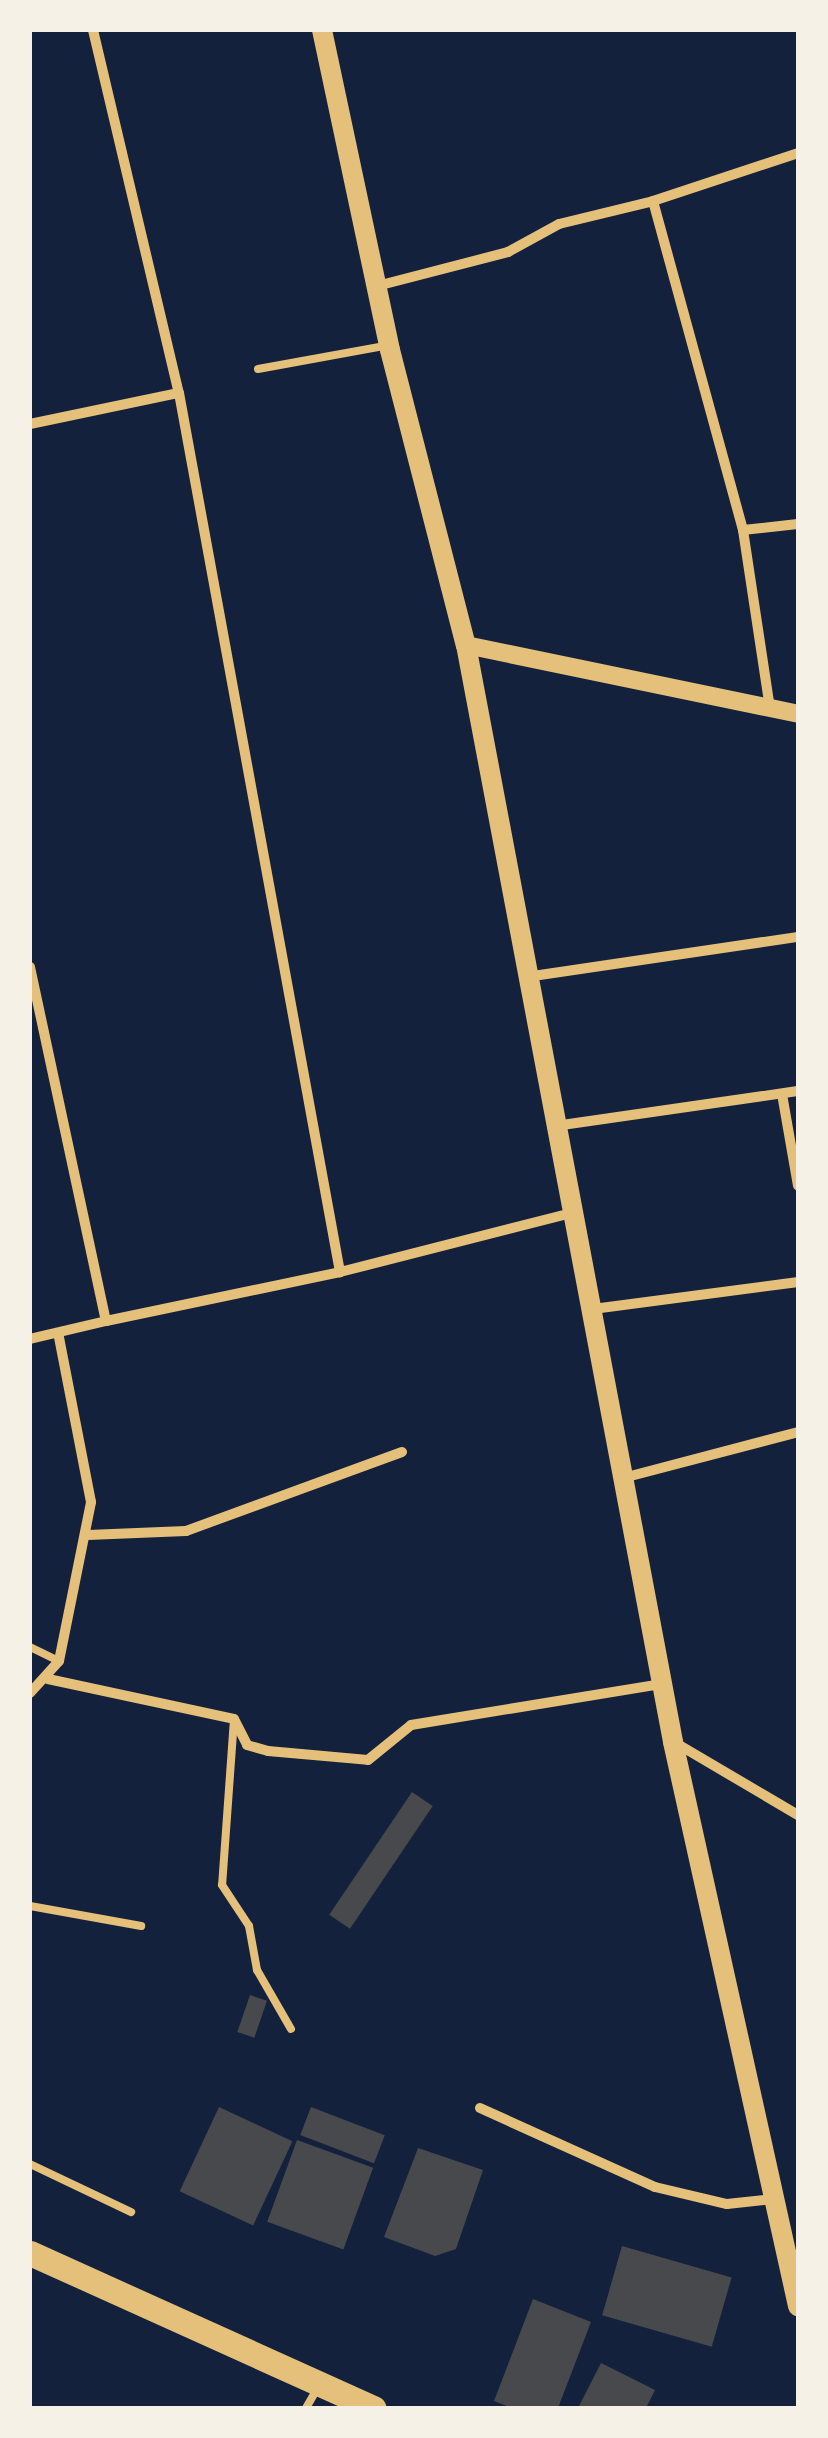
<!DOCTYPE html>
<style>
body{margin:0}
#map{position:relative;width:828px;height:2438px;overflow:hidden;background:#14213d;font-family:Signika,sans-serif}
div>[style]{position:absolute}
.building>*{inset:0;background:#48494c;transform-origin:0 0}
.service>*{height:8px;margin:-4px;padding:0 4px;transform-origin:4px;border-radius:4px;background:#e5c07b}
.minor>*{height:10px;margin:-5px;padding:0 5px;transform-origin:5px;border-radius:5px;background:#e5c07b}
.tertiary>*{height:18px;margin:-9px;padding:0 9px;transform-origin:9px;border-radius:9px;background:#e5c07b}
.secondary>*{height:20px;margin:-10px;padding:0 10px;transform-origin:10px;border-radius:10px;background:#e5c07b}
.primary>*{height:25px;margin:-12.5px;padding:0 12.5px;transform-origin:12.5px;border-radius:12.5px;background:#e5c07b}
span{translate:-50% -50%;white-space:nowrap;text-align:center;line-height:1.15;-webkit-text-stroke:8px #f6f1e7;paint-order:stroke}
.frame{position:absolute;inset:0;border:32px solid #f6f1e7;pointer-events:none}
</style>
<div id="map">
<div class="building">
<i style="left:412px;top:1792px;width:25px;height:148px;rotate:34deg"></i>
<i style="left:250px;top:1995px;width:18px;height:39px;rotate:19deg"></i>
<i style="left:219px;top:2107px;width:81px;height:93px;rotate:25deg"></i>
<i style="left:311px;top:2107px;width:79px;height:30px;rotate:21deg"></i>
<i style="left:297px;top:2140px;width:81px;height:87px;rotate:20deg"></i>
<i style="clip-path:polygon(418px 2148px,483px 2170px,456px 2249px,435px 2256px,384px 2237px)"></i>
<i style="left:622px;top:2246px;width:114px;height:72px;rotate:16deg"></i>
<i style="clip-path:polygon(533px 2299px,591px 2322px,558px 2408px,512px 2408px,494px 2401px)"></i>
<i style="clip-path:polygon(601px 2363px,655px 2390px,646px 2408px,578px 2408px)"></i>
</div>
<div class="service">
<i style="left:258px;top:369px;width:129px;rotate:-10.3deg"></i>
<i style="left:30px;top:1647px;width:32px;rotate:26deg"></i>
<i style="left:234px;top:1719px;width:166px;rotate:94.1deg"></i>
<i style="left:222px;top:1885px;width:49px;rotate:56.6deg"></i>
<i style="left:249px;top:1926px;width:45px;rotate:79.7deg"></i>
<i style="left:257px;top:1970px;width:68px;rotate:60deg"></i>
<i style="left:30px;top:1906px;width:113px;rotate:10.2deg"></i>
<i style="left:30px;top:2164px;width:112px;rotate:25.4deg"></i>
<i style="left:306px;top:2408px;width:24px;rotate:-60deg"></i>
</div>
<div class="minor">
<i style="left:93px;top:30px;width:373px;rotate:76.7deg"></i>
<i style="left:179px;top:393px;width:894px;rotate:79.62deg"></i>
<i style="left:653px;top:201px;width:341px;rotate:74.7deg"></i>
<i style="left:743px;top:530px;width:55px;rotate:-6.2deg"></i>
<i style="left:377px;top:286px;width:135px;rotate:-14.5deg"></i>
<i style="left:508px;top:252px;width:58px;rotate:-28.8deg"></i>
<i style="left:559px;top:224px;width:97px;rotate:-13.7deg"></i>
<i style="left:653px;top:201px;width:153px;rotate:-18.3deg"></i>
<i style="left:30px;top:424px;width:152px;rotate:-11.8deg"></i>
<i style="left:743px;top:530px;width:181px;rotate:81.4deg"></i>
<i style="left:30px;top:967px;width:362px;rotate:77.9deg"></i>
<i style="left:106px;top:1321px;width:78px;rotate:166.7deg"></i>
<i style="left:533px;top:976px;width:268px;rotate:-8.4deg"></i>
<i style="left:782px;top:1094px;width:93px;rotate:80.1deg"></i>
<i style="left:562px;top:1125px;width:238px;rotate:-8.2deg"></i>
<i style="left:593px;top:1309px;width:207px;rotate:-7.5deg"></i>
<i style="left:106px;top:1321px;width:239px;rotate:-11.8deg"></i>
<i style="left:340px;top:1272px;width:244px;rotate:-14.3deg"></i>
<i style="left:623px;top:1478px;width:181px;rotate:-14.7deg"></i>
<i style="left:88px;top:1535px;width:98px;rotate:-2.3deg"></i>
<i style="left:186px;top:1531px;width:230px;rotate:-20.1deg"></i>
<i style="left:48px;top:1679px;width:190px;rotate:12.1deg"></i>
<i style="left:234px;top:1719px;width:29px;rotate:63deg"></i>
<i style="left:247px;top:1745px;width:22px;rotate:16deg"></i>
<i style="left:268px;top:1751px;width:100px;rotate:5.1deg"></i>
<i style="left:368px;top:1760px;width:55px;rotate:-39.1deg"></i>
<i style="left:411px;top:1725px;width:253px;rotate:-9.3deg"></i>
<i style="left:30px;top:1693px;width:43px;rotate:-47.8deg"></i>
<i style="left:59px;top:1661px;width:162px;rotate:-78.6deg"></i>
<i style="left:91px;top:1502px;width:172px;rotate:-101deg"></i>
<i style="left:674px;top:1742px;width:144px;rotate:30.5deg"></i>
<i style="left:480px;top:2108px;width:192px;rotate:24.3deg"></i>
<i style="left:655px;top:2187px;width:74px;rotate:13.3deg"></i>
<i style="left:727px;top:2204px;width:46px;rotate:-6.2deg"></i>
</div>
<div class="tertiary">
<i style="left:466px;top:645px;width:339px;rotate:11.7deg"></i>
</div>
<div class="secondary">
<i style="left:322px;top:30px;width:327px;rotate:78deg"></i>
<i style="left:390px;top:350px;width:305px;rotate:75.6deg"></i>
<i style="left:466px;top:645px;width:1116px;rotate:79.31deg"></i>
<i style="left:673px;top:1742px;width:578px;rotate:77.5deg"></i>
</div>
<div class="primary">
<i style="left:30px;top:2253px;width:377px;rotate:24.3deg"></i>
</div>
<div class="frame"></div>
</div>
